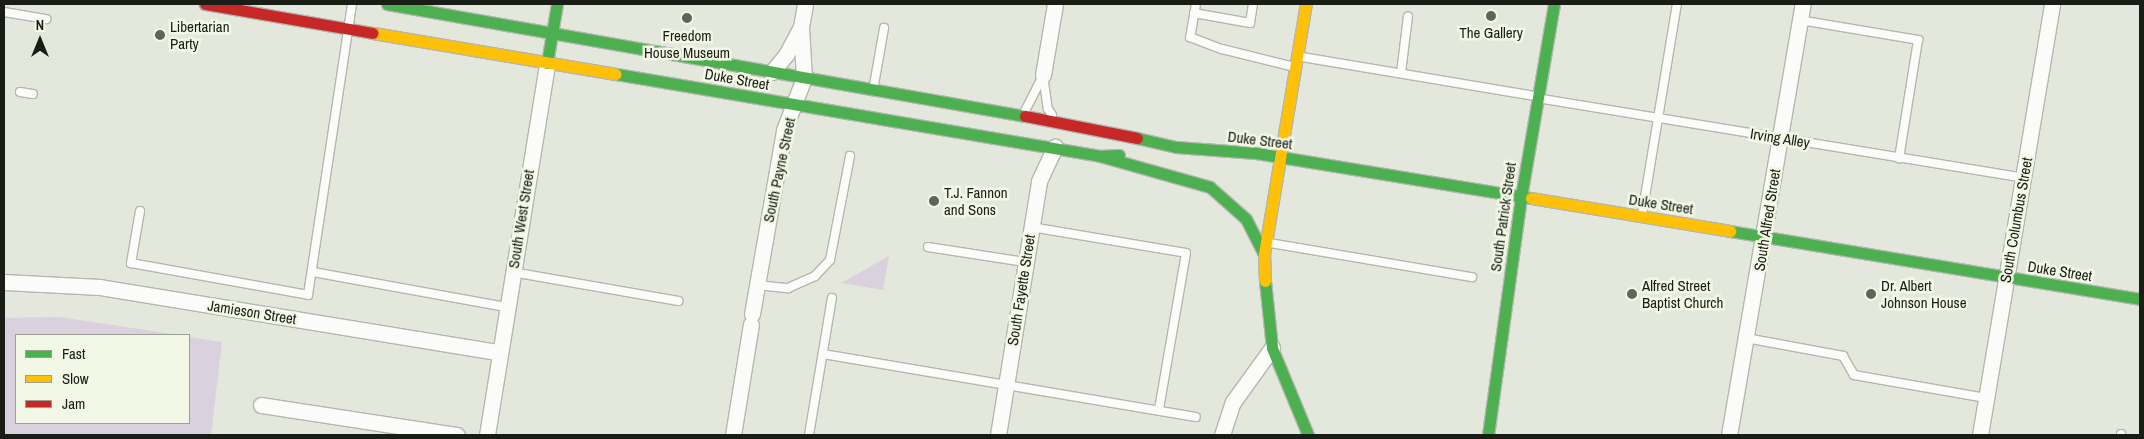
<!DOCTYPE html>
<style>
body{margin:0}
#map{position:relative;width:2144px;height:439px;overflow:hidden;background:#e3e7dc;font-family:"Archivo Narrow",sans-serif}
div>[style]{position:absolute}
.green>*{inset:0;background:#dbd1de}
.roads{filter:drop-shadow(1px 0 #b4b7ae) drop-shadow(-1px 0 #b4b7ae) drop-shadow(0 1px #b4b7ae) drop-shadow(0 -1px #b4b7ae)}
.lane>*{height:8px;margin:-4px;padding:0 4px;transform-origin:4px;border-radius:4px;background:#fbfbfa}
.street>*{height:15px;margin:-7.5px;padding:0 7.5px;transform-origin:7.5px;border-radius:7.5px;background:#fbfbfa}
.fast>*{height:11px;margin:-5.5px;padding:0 5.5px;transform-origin:5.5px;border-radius:5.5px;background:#4caf50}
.slow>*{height:11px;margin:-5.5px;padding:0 5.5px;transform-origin:5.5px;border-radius:5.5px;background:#ffc107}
.jam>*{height:11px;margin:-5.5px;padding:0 5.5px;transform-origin:5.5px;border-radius:5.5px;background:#c62828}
.dots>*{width:14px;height:14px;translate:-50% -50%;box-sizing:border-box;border:2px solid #f2f8e5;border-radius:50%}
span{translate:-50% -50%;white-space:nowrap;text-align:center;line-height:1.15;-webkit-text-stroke:5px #f2f8e5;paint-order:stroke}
.poi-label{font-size:15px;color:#1a1d16}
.left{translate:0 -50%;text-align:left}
.street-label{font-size:15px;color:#1a1d16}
.frame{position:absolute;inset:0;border:5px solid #1a1d16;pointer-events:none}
.legend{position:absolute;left:15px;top:334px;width:175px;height:90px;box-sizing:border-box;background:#f2f8e5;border:1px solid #9ca092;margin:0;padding:6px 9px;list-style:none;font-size:15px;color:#1a1d16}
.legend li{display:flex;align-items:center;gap:10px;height:25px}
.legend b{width:25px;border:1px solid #9ca092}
.north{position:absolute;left:15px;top:15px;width:50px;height:50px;-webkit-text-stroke:4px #f2f8e5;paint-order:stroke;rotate:0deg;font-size:14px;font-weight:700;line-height:20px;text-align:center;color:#1a1d16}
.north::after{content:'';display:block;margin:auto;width:18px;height:22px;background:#1a1d16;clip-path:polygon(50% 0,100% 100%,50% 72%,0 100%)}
</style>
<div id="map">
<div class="green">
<i style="clip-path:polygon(889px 256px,883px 290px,841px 283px)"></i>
<i style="clip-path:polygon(60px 317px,178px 335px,16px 335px,16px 423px,189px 423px,189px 337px,222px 342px,211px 435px,4px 435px,4px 318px)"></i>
</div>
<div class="roads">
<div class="lane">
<i style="left:1196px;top:4px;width:34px;rotate:100deg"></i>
<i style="left:1190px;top:37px;width:34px;rotate:21deg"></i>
<i style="left:1222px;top:49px;width:70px;rotate:14deg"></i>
<i style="left:4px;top:12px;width:43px;rotate:9.5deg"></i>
<i style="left:1194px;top:13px;width:57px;rotate:10.1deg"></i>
<i style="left:1250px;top:23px;width:19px;rotate:-81deg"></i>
<i style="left:1800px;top:20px;width:120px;rotate:9.6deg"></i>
<i style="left:1918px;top:40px;width:120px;rotate:99.1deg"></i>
<i style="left:1302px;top:57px;width:236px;rotate:9.5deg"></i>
<i style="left:1401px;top:73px;width:57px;rotate:-83deg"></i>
<i style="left:1043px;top:75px;width:34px;rotate:82deg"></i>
<i style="left:1048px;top:109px;width:7px;rotate:56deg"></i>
<i style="left:874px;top:85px;width:58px;rotate:-80deg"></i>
<i style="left:20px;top:92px;width:13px;rotate:9deg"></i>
<i style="left:1543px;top:99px;width:486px;rotate:9.3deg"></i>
<i style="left:1025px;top:111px;width:38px;rotate:-63deg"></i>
<i style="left:140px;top:211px;width:53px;rotate:99.8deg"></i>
<i style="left:131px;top:263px;width:180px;rotate:10.2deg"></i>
<i style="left:308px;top:295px;width:294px;rotate:-81.4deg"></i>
<i style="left:1642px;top:215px;width:214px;rotate:-80.6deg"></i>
<i style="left:1031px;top:227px;width:157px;rotate:9.5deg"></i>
<i style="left:1186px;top:253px;width:159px;rotate:99.8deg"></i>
<i style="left:1270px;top:243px;width:205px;rotate:9.6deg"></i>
<i style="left:928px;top:247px;width:98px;rotate:8.8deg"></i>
<i style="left:313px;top:272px;width:196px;rotate:10.3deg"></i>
<i style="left:512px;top:272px;width:169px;rotate:9.9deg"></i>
<i style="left:757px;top:285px;width:31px;rotate:6deg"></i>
<i style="left:788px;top:288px;width:30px;rotate:-24deg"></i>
<i style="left:815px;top:276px;width:22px;rotate:-47deg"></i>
<i style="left:830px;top:260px;width:106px;rotate:-79.1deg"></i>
<i style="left:1746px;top:338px;width:99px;rotate:10.5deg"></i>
<i style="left:1843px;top:356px;width:22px;rotate:60deg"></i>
<i style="left:1854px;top:375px;width:134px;rotate:9.9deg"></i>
<i style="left:823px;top:354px;width:378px;rotate:9.6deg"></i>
<i style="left:809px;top:435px;width:139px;rotate:-80.5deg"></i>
<i style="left:2121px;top:435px;width:1px;rotate:-90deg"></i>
</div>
<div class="street">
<i style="left:772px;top:72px;width:22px;rotate:-51deg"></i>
<i style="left:786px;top:55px;width:32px;rotate:-62deg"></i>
<i style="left:801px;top:27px;width:23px;rotate:-80deg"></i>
<i style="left:1043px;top:75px;width:72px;rotate:-80.4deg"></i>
<i style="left:4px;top:282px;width:96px;rotate:3deg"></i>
<i style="left:100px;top:287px;width:404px;rotate:9.3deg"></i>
<i style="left:752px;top:314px;width:187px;rotate:-80.1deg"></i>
<i style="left:784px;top:130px;width:56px;rotate:-69deg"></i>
<i style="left:804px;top:78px;width:51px;rotate:-93.4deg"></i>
<i style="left:261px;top:405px;width:198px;rotate:8.7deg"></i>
<i style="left:487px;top:435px;width:377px;rotate:-80.8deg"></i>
<i style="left:733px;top:435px;width:112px;rotate:-80.8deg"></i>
<i style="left:998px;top:435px;width:257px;rotate:-80.8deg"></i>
<i style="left:1039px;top:181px;width:38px;rotate:-65deg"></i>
<i style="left:1222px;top:435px;width:35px;rotate:-72deg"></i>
<i style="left:1233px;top:402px;width:67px;rotate:-54.2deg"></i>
<i style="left:1729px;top:435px;width:437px;rotate:-80.3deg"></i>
<i style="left:1980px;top:435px;width:437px;rotate:-80.5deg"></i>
</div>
<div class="fast">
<i style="left:387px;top:4px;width:648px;rotate:9.96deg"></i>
<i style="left:547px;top:63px;width:60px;rotate:-80.4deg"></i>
<i style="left:616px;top:74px;width:491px;rotate:9.6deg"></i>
<i style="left:1100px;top:156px;width:19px;rotate:-3deg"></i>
<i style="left:1137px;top:138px;width:40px;rotate:13deg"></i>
<i style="left:1176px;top:147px;width:80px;rotate:4.3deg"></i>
<i style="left:1256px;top:153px;width:279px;rotate:9.3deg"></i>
<i style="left:1100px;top:156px;width:114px;rotate:15.7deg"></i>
<i style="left:1210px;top:187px;width:48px;rotate:41.6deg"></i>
<i style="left:1246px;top:219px;width:39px;rotate:63deg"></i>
<i style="left:1730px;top:231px;width:416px;rotate:9.4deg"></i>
<i style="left:1265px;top:281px;width:67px;rotate:84deg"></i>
<i style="left:1272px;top:348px;width:94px;rotate:67.5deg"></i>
<i style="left:1488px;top:435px;width:240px;rotate:-82.1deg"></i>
<i style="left:1521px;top:197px;width:196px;rotate:-80.3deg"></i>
</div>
<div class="slow">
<i style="left:373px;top:33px;width:246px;rotate:9.6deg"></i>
<i style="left:1531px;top:198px;width:202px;rotate:9.4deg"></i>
<i style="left:1265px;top:281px;width:27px;rotate:-92deg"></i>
<i style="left:1264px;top:254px;width:254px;rotate:-80.5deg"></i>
</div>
<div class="jam">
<i style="left:205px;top:4px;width:170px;rotate:9.8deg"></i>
<i style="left:1025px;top:116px;width:114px;rotate:11.1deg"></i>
</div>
</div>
<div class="dots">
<i style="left:1491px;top:16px;background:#60645b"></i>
<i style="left:687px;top:18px;background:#60645b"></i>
<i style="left:160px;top:35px;background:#60645b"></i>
<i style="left:934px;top:201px;background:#60645b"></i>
<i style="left:1632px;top:294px;background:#60645b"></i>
<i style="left:1871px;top:294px;background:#60645b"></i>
</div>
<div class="poi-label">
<span class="left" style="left:170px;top:35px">Libertarian<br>Party</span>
<span style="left:1491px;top:33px">The Gallery</span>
<span style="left:687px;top:44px">Freedom<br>House Museum</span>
<span class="left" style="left:944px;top:201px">T.J. Fannon<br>and Sons</span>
<span class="left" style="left:1642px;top:294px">Alfred Street<br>Baptist Church</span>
<span class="left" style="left:1881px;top:294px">Dr. Albert<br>Johnson House</span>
</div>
<div class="street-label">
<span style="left:737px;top:79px;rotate:10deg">Duke Street</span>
<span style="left:1780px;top:138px;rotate:9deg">Irving Alley</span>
<span style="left:1260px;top:140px;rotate:7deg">Duke Street</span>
<span style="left:779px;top:170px;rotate:-78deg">South Payne Street</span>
<span style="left:1661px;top:204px;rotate:9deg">Duke Street</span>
<span style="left:1503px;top:217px;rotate:-82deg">South Patrick Street</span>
<span style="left:521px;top:219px;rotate:-81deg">South West Street</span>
<span style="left:1767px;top:220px;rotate:-81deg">South Alfred Street</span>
<span style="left:2016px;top:220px;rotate:-80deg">South Columbus Street</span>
<span style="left:2060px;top:271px;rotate:9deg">Duke Street</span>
<span style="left:1021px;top:290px;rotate:-81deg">South Fayette Street</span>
<span style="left:252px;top:312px;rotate:9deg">Jamieson Street</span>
</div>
<div class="frame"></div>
<ul class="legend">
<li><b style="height:6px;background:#4caf50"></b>Fast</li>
<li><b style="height:6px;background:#ffc107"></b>Slow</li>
<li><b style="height:6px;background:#c62828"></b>Jam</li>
</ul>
<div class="north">N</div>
</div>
